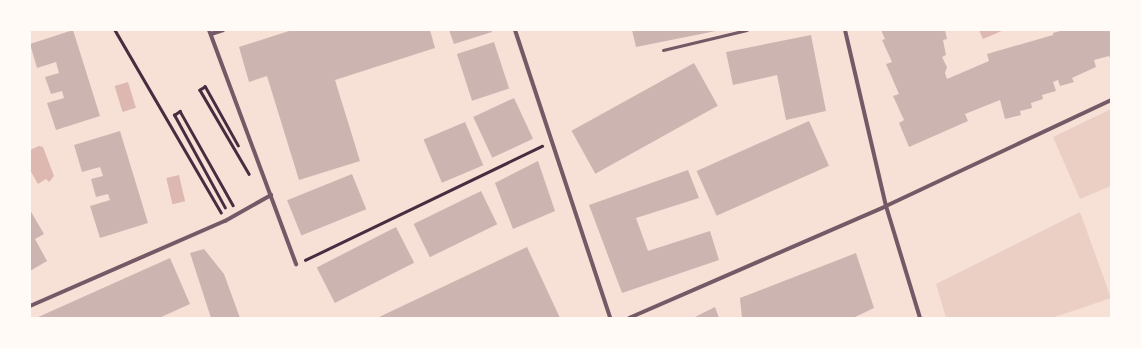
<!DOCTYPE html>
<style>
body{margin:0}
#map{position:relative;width:1141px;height:348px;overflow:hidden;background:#f7e1d7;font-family:Figtree,sans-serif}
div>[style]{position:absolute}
.green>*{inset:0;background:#ebcfc5}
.water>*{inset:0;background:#dcb8b0;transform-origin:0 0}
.building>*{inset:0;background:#ccb4b1;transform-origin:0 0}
.path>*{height:2.5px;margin:-1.25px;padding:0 1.25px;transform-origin:1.25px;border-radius:1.25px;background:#4a2c40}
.service>*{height:3px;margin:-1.5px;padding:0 1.5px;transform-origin:1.5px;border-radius:1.5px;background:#755966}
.minor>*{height:4px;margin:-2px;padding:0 2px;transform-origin:2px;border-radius:2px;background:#755966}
span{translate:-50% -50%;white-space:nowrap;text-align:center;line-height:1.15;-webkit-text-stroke:4px #fffaf5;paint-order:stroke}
.frame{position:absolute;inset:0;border:31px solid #fffaf5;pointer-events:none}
</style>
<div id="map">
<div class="green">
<i style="clip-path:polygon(1111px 109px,1111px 186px,1080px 199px,1053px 137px)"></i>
<i style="clip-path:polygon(1080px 212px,1111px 298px,1052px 318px,946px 318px,936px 284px)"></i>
</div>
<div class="water">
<i style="clip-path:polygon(979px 30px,1004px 30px,983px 39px)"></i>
<i style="left:128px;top:82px;width:27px;height:14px;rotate:73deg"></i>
<i style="clip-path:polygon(39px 146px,43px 147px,54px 176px,49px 182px,46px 179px,38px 184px,30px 170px,30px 150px)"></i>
<i style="left:179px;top:175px;width:27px;height:13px;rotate:77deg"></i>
</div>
<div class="building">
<i style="clip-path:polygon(73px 30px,100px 116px,56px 130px,47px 103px,64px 98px,62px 91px,51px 94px,45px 77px,59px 73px,56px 62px,37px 68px,30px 44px)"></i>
<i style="clip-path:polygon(292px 30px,430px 30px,435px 48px,335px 80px,360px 161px,299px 180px,267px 76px,249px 82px,239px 47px)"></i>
<i style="clip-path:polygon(449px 30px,491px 30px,492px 32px,454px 44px)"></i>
<i style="clip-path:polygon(632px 30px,716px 30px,716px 31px,636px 47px)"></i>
<i style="clip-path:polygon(881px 30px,945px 30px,947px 39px,943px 40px,946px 55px,942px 57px,947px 67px,945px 73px,947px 79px,989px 61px,987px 54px,1053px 35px,1053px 33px,1063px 30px,1111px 30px,1111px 60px,1109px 56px,1094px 60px,1096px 67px,1072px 78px,1074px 82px,1060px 86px,1058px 80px,1053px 82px,1056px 91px,1042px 95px,1043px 99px,1031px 103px,1032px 108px,1020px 111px,1021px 115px,1005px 119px,1000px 100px,965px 114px,968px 121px,909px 147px,899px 123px,904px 120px,893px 96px,899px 94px,886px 64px,892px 62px,882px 40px,885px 39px)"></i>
<i style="clip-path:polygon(811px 35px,826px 111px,786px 120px,777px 75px,733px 85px,726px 52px)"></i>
<i style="left:494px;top:42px;width:49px;height:39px;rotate:72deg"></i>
<i style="left:694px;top:63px;width:49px;height:140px;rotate:61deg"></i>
<i style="left:514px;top:98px;width:45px;height:45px;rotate:65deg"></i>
<i style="left:809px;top:121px;width:49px;height:123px;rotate:66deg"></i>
<i style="left:465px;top:122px;width:47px;height:45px;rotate:67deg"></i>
<i style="clip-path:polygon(120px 131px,148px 223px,100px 238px,90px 206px,110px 200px,108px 194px,96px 197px,91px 179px,103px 176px,100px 167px,82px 172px,74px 145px)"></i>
<i style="clip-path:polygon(538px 161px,555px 211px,513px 229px,495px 183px)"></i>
<i style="clip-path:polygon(688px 170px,699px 198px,636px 218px,648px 251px,710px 231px,719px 260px,622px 293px,589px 205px)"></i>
<i style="left:352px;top:174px;width:38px;height:70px;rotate:68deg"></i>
<i style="left:481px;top:191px;width:37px;height:75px;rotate:64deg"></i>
<i style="clip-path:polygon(30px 210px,44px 234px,35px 239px,47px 261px,30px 271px)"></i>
<i style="left:396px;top:227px;width:40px;height:89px;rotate:63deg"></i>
<i style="clip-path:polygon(527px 247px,560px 318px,377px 318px)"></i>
<i style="clip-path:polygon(204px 249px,224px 274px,240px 318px,211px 318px,190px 253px)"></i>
<i style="clip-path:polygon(856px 253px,874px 308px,853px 318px,742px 318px,740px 298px)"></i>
<i style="clip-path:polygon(170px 258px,190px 304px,159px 318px,36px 318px)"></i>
<i style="clip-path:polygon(715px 307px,719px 318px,693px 318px)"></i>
</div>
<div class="path">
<i style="left:115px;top:30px;width:211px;rotate:59.8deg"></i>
<i style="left:238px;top:146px;width:68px;rotate:-119.2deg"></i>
<i style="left:205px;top:87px;width:6px;rotate:149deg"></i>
<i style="left:200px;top:90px;width:97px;rotate:59.7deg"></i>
<i style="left:225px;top:208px;width:106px;rotate:-118.7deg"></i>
<i style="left:174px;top:115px;width:7px;rotate:-34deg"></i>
<i style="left:180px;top:111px;width:108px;rotate:60.6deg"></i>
<i style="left:305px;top:260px;width:263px;rotate:-25.7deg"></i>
</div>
<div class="service">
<i style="left:663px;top:50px;width:86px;rotate:-13.4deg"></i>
</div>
<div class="minor">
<i style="left:209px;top:30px;width:250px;rotate:69.6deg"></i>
<i style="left:515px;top:30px;width:303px;rotate:71.7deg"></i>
<i style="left:845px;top:30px;width:181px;rotate:76.9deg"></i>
<i style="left:886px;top:206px;width:117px;rotate:73.1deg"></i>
<i style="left:211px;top:34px;width:13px;rotate:-18deg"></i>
<i style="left:30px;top:306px;width:213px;rotate:-23.6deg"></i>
<i style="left:225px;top:221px;width:53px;rotate:-29.5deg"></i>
<i style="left:629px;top:318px;width:280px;rotate:-23.5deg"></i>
<i style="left:886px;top:206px;width:249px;rotate:-25.2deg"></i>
</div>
<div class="frame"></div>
</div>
